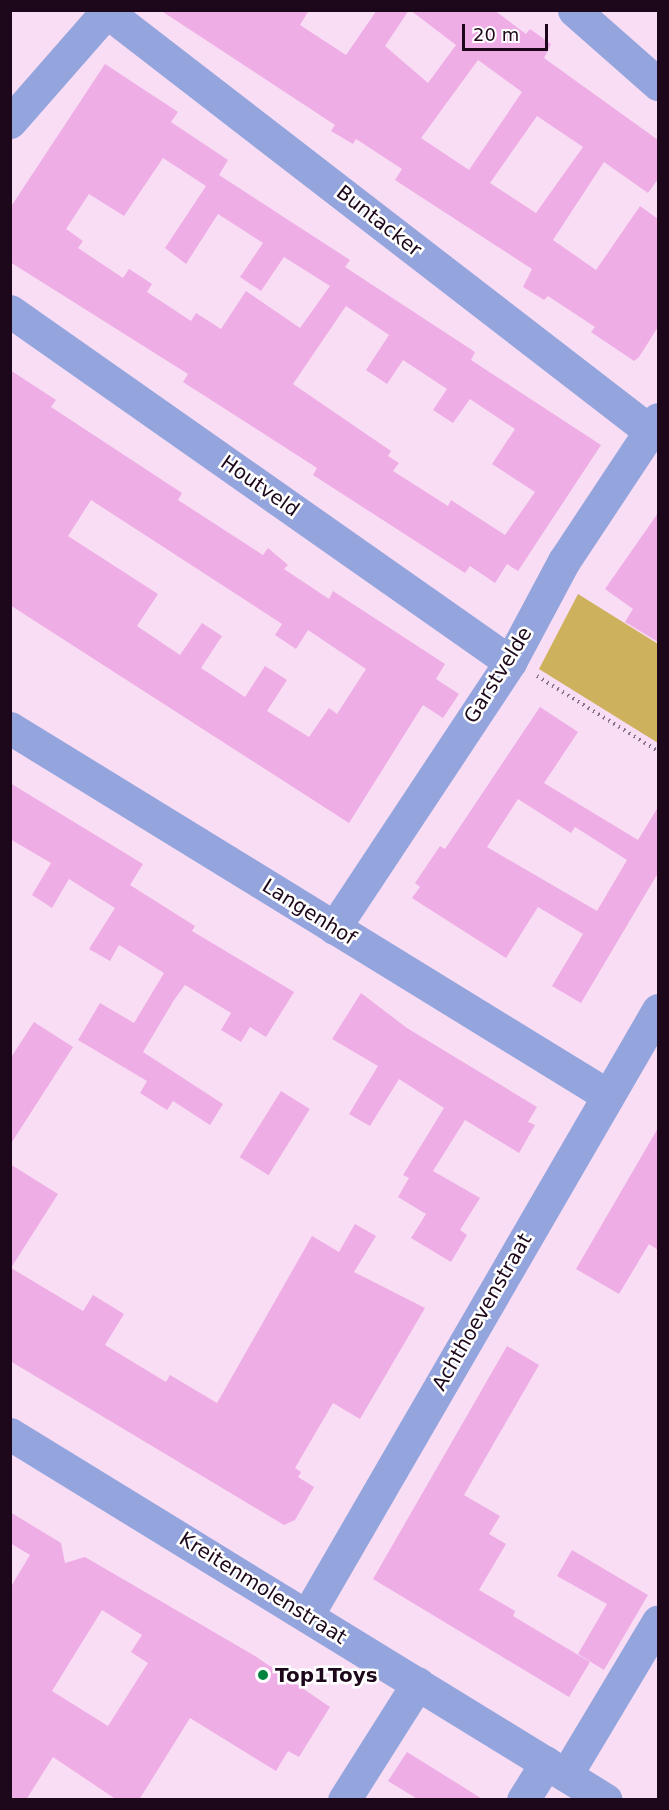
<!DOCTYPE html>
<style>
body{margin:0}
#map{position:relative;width:669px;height:1810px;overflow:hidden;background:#f8ddf4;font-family:"DejaVu Sans",sans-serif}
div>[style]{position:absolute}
.green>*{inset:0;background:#ceb15d}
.building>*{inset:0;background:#efade6;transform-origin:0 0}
.path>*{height:4px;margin-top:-2px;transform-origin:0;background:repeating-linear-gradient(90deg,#887085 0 1.5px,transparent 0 6px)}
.minor>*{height:33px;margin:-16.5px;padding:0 16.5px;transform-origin:16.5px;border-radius:16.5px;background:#94a5de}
.dots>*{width:16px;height:16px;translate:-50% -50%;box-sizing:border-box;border:3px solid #fff;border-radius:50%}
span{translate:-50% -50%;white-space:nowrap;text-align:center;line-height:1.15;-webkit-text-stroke:5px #fff;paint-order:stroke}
.street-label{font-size:20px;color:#1d071b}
.poi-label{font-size:20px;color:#1d071b;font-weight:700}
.left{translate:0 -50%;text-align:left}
.frame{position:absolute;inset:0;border:12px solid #1d071b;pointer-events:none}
.scale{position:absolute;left:462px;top:24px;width:86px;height:27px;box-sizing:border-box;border:3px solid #1d071b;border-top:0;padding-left:8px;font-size:18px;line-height:21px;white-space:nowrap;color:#1d071b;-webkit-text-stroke:4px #fff;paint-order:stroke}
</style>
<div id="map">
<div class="green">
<i style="clip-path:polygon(578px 594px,658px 644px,658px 743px,539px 669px)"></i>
</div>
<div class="building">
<i style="clip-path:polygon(evenodd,160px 10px,309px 10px,300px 25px,346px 55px,377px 10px,409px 10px,385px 46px,428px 83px,456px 45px,410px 10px,494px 10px,526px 34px,530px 29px,551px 44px,544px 58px,658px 140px,658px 179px,648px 193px,604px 162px,553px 240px,596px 270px,640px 206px,658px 219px,658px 327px,639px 357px,634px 361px,591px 332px,595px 327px,548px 296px,544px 300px,523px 287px,532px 269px,395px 180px,402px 169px,356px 139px,353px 144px,331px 131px,335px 125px,160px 10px,478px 60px,522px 92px,469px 170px,421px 138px,478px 60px,160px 10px,537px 116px,583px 147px,536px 213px,490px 183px,537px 116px)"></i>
<i style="clip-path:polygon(evenodd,105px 64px,178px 112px,171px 122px,228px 160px,219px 175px,350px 260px,345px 267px,475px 352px,471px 360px,601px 445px,518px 571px,507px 564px,495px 583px,470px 566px,465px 573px,313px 475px,317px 468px,183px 382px,188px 374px,10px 262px,10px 208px,105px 64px,163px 158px,206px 186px,165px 248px,186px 264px,218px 214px,263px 243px,240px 277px,261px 291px,284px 257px,330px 286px,300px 328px,246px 291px,221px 329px,196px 313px,191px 321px,147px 292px,152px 284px,140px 276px,129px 269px,123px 278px,78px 248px,83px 241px,66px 229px,89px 194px,124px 216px,163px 158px,105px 64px,346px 306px,389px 335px,366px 370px,387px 384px,403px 360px,447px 389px,433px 410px,453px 423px,470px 399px,515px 429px,492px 464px,535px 492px,505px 535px,451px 500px,448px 506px,393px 471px,399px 463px,388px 456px,391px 451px,293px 384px,346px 306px)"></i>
<i style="clip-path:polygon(evenodd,10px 370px,56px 400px,51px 407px,182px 493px,178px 500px,263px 555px,268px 548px,288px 565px,284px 569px,329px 599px,333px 591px,445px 664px,436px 679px,459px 694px,443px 718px,423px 705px,349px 823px,10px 605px,10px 370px,91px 500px,282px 624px,275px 635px,296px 649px,308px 630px,366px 669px,337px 714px,329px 708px,309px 737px,267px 711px,287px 680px,265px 666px,245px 697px,201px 668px,222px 636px,202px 623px,180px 655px,137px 626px,158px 594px,68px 536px,91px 500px)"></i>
<i style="clip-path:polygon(658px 513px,658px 642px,625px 622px,633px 609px,605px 589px)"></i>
<i style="clip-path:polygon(evenodd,540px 707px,578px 732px,544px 783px,638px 840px,658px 807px,658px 873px,581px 1003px,552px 986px,583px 934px,538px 907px,506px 958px,412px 898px,420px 887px,415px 883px,440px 846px,445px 849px,540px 707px,518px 799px,571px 833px,575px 827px,627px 860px,597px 911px,487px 847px,518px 799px)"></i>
<i style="clip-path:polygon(10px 783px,143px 864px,130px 885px,195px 926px,192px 931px,294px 992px,266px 1037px,250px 1027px,241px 1042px,221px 1030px,231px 1013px,185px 985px,174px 1000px,143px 1052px,223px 1104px,210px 1125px,173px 1101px,167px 1110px,140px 1093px,147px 1081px,78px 1040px,100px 1003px,134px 1023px,164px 973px,119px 945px,110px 961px,89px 949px,115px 908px,69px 879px,52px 908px,32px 895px,51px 863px,10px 839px)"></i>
<i style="clip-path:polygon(361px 993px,407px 1028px,537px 1107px,528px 1122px,535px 1125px,519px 1153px,465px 1120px,433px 1171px,480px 1198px,460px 1230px,467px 1235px,451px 1262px,411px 1238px,426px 1214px,398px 1197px,409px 1178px,403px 1175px,444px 1108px,399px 1079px,370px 1126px,349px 1114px,378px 1066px,332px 1039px)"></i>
<i style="clip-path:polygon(34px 1022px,73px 1047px,10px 1145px,10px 1059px)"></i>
<i style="left:281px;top:1091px;width:34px;height:78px;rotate:32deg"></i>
<i style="clip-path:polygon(658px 1128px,658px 1250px,649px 1244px,619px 1294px,576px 1269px)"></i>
<i style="clip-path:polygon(10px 1164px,58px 1194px,11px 1268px,83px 1311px,93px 1295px,124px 1314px,105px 1345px,166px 1382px,170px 1375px,217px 1403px,312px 1236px,339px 1252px,355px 1224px,376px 1236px,354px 1272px,425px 1308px,360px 1419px,333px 1403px,295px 1468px,301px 1472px,298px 1477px,314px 1487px,295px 1520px,284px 1525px,10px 1361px)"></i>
<i style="clip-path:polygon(507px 1346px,539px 1365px,464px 1495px,500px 1516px,489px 1534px,506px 1544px,479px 1590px,515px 1611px,513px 1616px,590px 1662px,569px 1697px,373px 1579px)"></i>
<i style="clip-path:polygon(evenodd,10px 1512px,61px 1543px,65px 1563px,85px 1557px,255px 1656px,330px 1707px,299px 1757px,288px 1751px,276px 1771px,190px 1718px,139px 1800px,117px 1800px,53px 1757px,26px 1800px,10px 1800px,10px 1588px,30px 1555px,10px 1543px,10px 1512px,102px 1610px,142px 1635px,131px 1652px,148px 1663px,108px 1726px,52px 1691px,102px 1610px)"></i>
<i style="clip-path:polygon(572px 1550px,648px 1595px,604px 1670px,578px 1654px,607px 1604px,557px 1576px)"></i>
<i style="clip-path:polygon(407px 1752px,484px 1800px,419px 1800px,388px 1781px)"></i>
</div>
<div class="path">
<i style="left:537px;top:676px;width:142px;rotate:31.8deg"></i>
</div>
<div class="minor">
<i style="left:574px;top:10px;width:112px;rotate:41.4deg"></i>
<i style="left:107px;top:12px;width:686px;rotate:37.66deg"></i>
<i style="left:10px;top:122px;width:149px;rotate:-48.8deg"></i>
<i style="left:10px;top:311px;width:611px;rotate:35.07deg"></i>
<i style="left:10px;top:728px;width:701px;rotate:31.58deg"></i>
<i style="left:334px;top:928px;width:319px;rotate:-56.5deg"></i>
<i style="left:510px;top:662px;width:115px;rotate:-61.9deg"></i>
<i style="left:564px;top:561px;width:170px;rotate:-56.5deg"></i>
<i style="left:10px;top:1434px;width:699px;rotate:31.55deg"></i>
<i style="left:308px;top:1614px;width:698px;rotate:-59.91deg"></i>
<i style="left:566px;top:1775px;width:179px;rotate:-59.1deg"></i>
<i style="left:344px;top:1800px;width:138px;rotate:-57.7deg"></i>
<i style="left:523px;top:1800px;width:44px;rotate:-58.1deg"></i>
</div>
<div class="dots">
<i style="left:263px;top:1675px;background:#00833e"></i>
</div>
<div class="street-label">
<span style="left:379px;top:221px;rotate:38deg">Buntacker</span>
<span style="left:260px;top:486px;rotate:35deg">Houtveld</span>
<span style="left:498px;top:675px;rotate:-58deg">Garstvelde</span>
<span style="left:309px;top:912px;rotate:32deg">Langenhof</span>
<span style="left:482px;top:1312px;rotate:-60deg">Achthoevenstraat</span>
<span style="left:263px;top:1588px;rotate:32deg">Kreitenmolenstraat</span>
</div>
<div class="poi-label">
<span class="left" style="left:275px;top:1675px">Top1Toys</span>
</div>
<div class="frame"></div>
<div class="scale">20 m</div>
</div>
